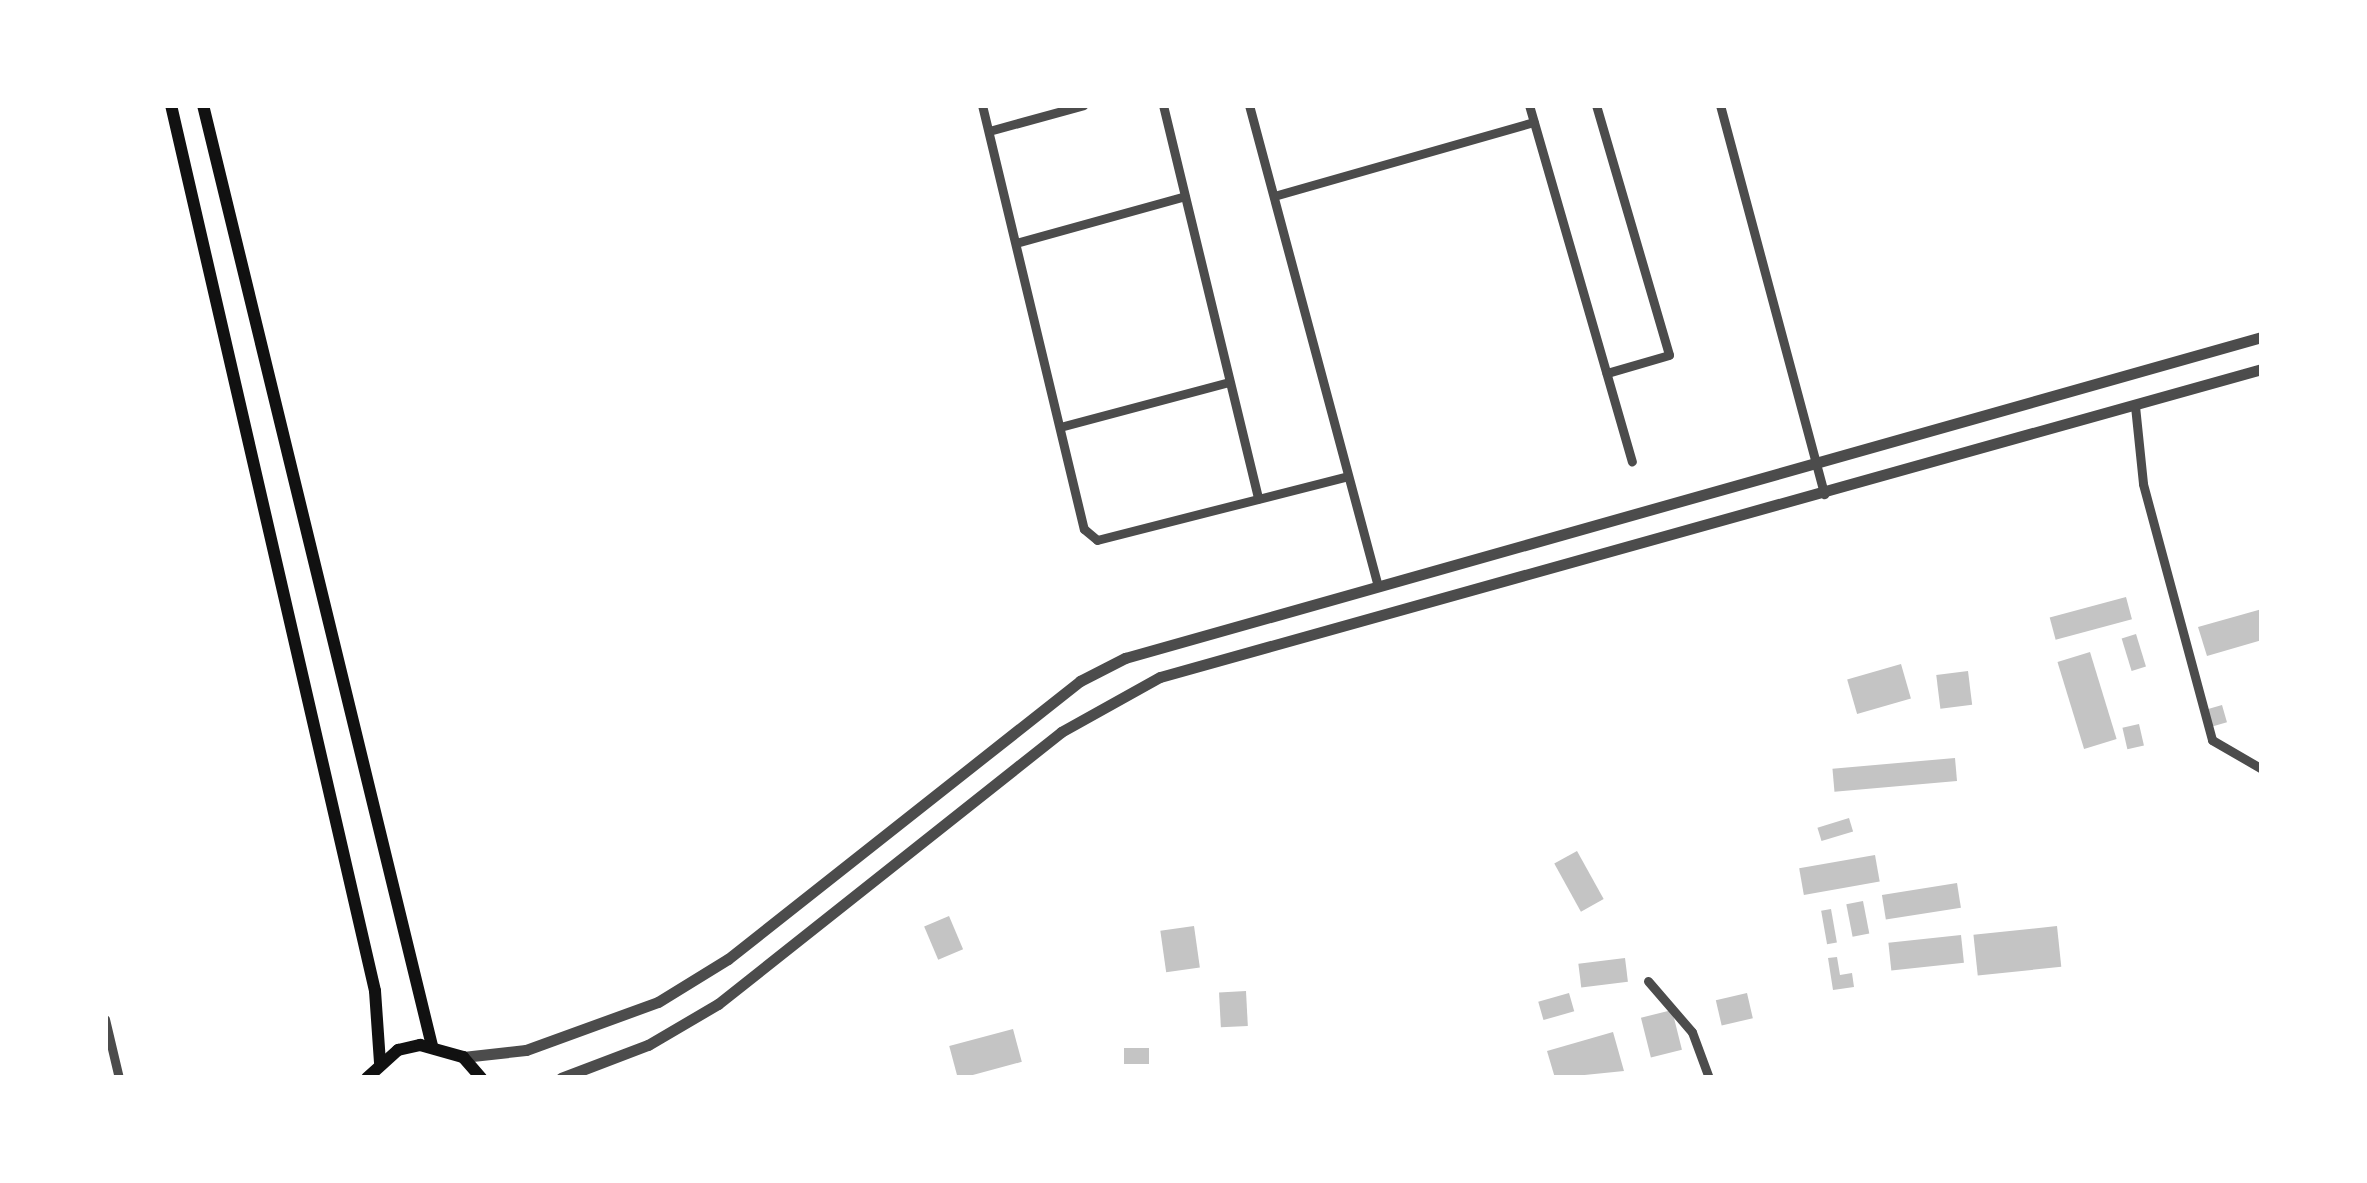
<!DOCTYPE html>
<style>
body{margin:0}
#map{position:relative;width:2367px;height:1183px;overflow:hidden;background:#fff;font-family:"Golos Text",sans-serif}
div>[style]{position:absolute}
.building>*{inset:0;background:#c4c4c4;transform-origin:0 0}
.minor>*{height:9px;margin:-4.5px;padding:0 4.5px;transform-origin:4.5px;border-radius:4.5px;background:#4c4c4c}
.tertiary>*{height:11px;margin:-5.5px;padding:0 5.5px;transform-origin:5.5px;border-radius:5.5px;background:#4c4c4c}
.secondary>*{height:12px;margin:-6px;padding:0 6px;transform-origin:6px;border-radius:6px;background:#111}
span{translate:-50% -50%;white-space:nowrap;text-align:center;line-height:1.15;-webkit-text-stroke:8px #fff;paint-order:stroke}
.frame{position:absolute;inset:0;border:108px solid #fff;pointer-events:none}
</style>
<div id="map">
<div class="building">
<i style="left:2126px;top:597px;width:23px;height:79px;rotate:75deg"></i>
<i style="clip-path:polygon(2262px 609px,2262px 640px,2207px 656px,2198px 627px)"></i>
<i style="left:2136px;top:634px;width:34px;height:15px;rotate:73deg"></i>
<i style="left:2090px;top:652px;width:91px;height:34px;rotate:73deg"></i>
<i style="left:1901px;top:664px;width:36px;height:56px;rotate:74deg"></i>
<i style="left:1968px;top:671px;width:34px;height:32px;rotate:83deg"></i>
<i style="left:2222px;top:705px;width:18px;height:18px;rotate:74deg"></i>
<i style="left:2139px;top:724px;width:22px;height:17px;rotate:77deg"></i>
<i style="left:1955px;top:758px;width:23px;height:123px;rotate:85deg"></i>
<i style="left:1849px;top:818px;width:14px;height:33px;rotate:73deg"></i>
<i style="left:1577px;top:851px;width:55px;height:26px;rotate:61deg"></i>
<i style="left:1875px;top:855px;width:27px;height:77px;rotate:80deg"></i>
<i style="left:1957px;top:883px;width:25px;height:76px;rotate:81deg"></i>
<i style="left:1863px;top:901px;width:33px;height:17px;rotate:79deg"></i>
<i style="left:1831px;top:909px;width:34px;height:10px;rotate:80deg"></i>
<i style="left:949px;top:916px;width:36px;height:27px;rotate:67deg"></i>
<i style="left:1194px;top:926px;width:42px;height:34px;rotate:82deg"></i>
<i style="left:2057px;top:926px;width:41px;height:84px;rotate:84deg"></i>
<i style="left:1961px;top:935px;width:28px;height:73px;rotate:84deg"></i>
<i style="clip-path:polygon(1837px 957px,1840px 975px,1852px 973px,1854px 987px,1833px 990px,1828px 958px)"></i>
<i style="left:1625px;top:958px;width:24px;height:47px;rotate:83deg"></i>
<i style="left:1246px;top:991px;width:35px;height:27px;rotate:87deg"></i>
<i style="left:1569px;top:993px;width:19px;height:32px;rotate:74deg"></i>
<i style="left:1747px;top:993px;width:26px;height:32px;rotate:77deg"></i>
<i style="left:1672px;top:1010px;width:41px;height:32px;rotate:76deg"></i>
<i style="left:1013px;top:1029px;width:34px;height:66px;rotate:75deg"></i>
<i style="clip-path:polygon(1613px 1032px,1624px 1071px,1555px 1078px,1547px 1051px)"></i>
<i style="left:1124px;top:1048px;width:25px;height:16px"></i>
</div>
<div class="minor">
<i style="left:982px;top:105px;width:436px;rotate:76.5deg"></i>
<i style="left:1084px;top:529px;width:17px;rotate:40deg"></i>
<i style="left:1097px;top:540px;width:259px;rotate:-14.3deg"></i>
<i style="left:1163px;top:105px;width:405px;rotate:76.4deg"></i>
<i style="left:1249px;top:105px;width:496px;rotate:75deg"></i>
<i style="left:1529px;top:105px;width:371px;rotate:73.9deg"></i>
<i style="left:1596px;top:105px;width:260px;rotate:73.7deg"></i>
<i style="left:1669px;top:355px;width:65px;rotate:163.8deg"></i>
<i style="left:1720px;top:105px;width:403px;rotate:75deg"></i>
<i style="left:989px;top:131px;width:98px;rotate:-15.3deg"></i>
<i style="left:1274px;top:196px;width:270px;rotate:-15.9deg"></i>
<i style="left:1016px;top:243px;width:175px;rotate:-15.5deg"></i>
<i style="left:2135px;top:406px;width:78px;rotate:84.1deg"></i>
<i style="left:2143px;top:484px;width:265px;rotate:74.9deg"></i>
<i style="left:2212px;top:740px;width:58px;rotate:30.1deg"></i>
<i style="left:1060px;top:427px;width:175px;rotate:-14.9deg"></i>
<i style="left:1648px;top:981px;width:67px;rotate:49.2deg"></i>
<i style="left:1692px;top:1032px;width:49px;rotate:69.7deg"></i>
<i style="left:105px;top:1019px;width:61px;rotate:76.7deg"></i>
</div>
<div class="tertiary">
<i style="left:463px;top:1057px;width:63px;rotate:-6.3deg"></i>
<i style="left:526px;top:1050px;width:140px;rotate:-20deg"></i>
<i style="left:658px;top:1002px;width:82px;rotate:-31.6deg"></i>
<i style="left:728px;top:959px;width:449px;rotate:-38.3deg"></i>
<i style="left:1080px;top:681px;width:51px;rotate:-27.1deg"></i>
<i style="left:1125px;top:658px;width:1181px;rotate:-15.77deg"></i>
<i style="left:561px;top:1078px;width:93px;rotate:-20.8deg"></i>
<i style="left:648px;top:1045px;width:81px;rotate:-30.4deg"></i>
<i style="left:718px;top:1004px;width:438px;rotate:-38.4deg"></i>
<i style="left:1061px;top:732px;width:113px;rotate:-29.1deg"></i>
<i style="left:1160px;top:677px;width:1144px;rotate:-15.62deg"></i>
</div>
<div class="secondary">
<i style="left:171px;top:105px;width:909px;rotate:77.03deg"></i>
<i style="left:375px;top:991px;width:72px;rotate:86deg"></i>
<i style="left:203px;top:105px;width:968px;rotate:76.32deg"></i>
<i style="left:367px;top:1078px;width:42px;rotate:-42.1deg"></i>
<i style="left:398px;top:1050px;width:23px;rotate:-13deg"></i>
<i style="left:420px;top:1045px;width:45px;rotate:15.6deg"></i>
<i style="left:463px;top:1057px;width:28px;rotate:49deg"></i>
</div>
<div class="frame"></div>
</div>
